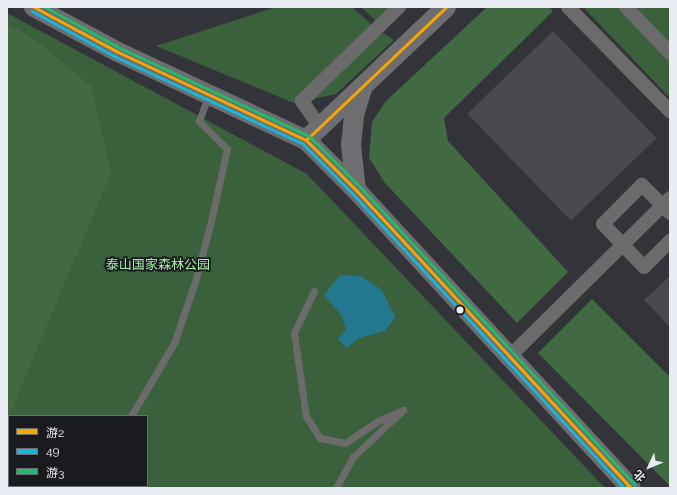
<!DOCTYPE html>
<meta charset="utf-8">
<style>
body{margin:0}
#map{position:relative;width:677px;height:495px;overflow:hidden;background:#323439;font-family:Raleway,"Noto Sans SC",sans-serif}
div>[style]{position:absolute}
.green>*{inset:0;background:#3b603c}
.forest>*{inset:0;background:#416a42}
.water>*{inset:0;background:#23788f}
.building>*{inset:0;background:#494a4e;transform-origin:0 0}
.lane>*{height:7px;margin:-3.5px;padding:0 3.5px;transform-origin:3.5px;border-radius:3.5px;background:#6c6b6c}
.street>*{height:14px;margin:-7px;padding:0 7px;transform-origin:7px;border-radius:7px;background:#6c6b6c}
.secondary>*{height:20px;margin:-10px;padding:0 10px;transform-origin:10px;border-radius:10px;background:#6e6d6f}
.bus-1>*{height:3px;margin:-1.5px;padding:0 1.5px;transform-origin:1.5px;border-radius:1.5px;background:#f7a600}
.bus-2>*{height:3px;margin:-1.5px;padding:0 1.5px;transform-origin:1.5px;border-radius:1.5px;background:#1ab6d8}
.bus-3>*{height:3px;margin:-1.5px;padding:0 1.5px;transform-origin:1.5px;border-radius:1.5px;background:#20bc6c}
.dots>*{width:11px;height:11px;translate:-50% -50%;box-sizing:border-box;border:2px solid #191b1f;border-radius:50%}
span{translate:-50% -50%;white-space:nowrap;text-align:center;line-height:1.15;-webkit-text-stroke:3.5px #191b1f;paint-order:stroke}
.park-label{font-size:13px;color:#a7eea7}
.frame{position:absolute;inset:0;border:8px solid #e9ecf2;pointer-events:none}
.legend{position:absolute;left:8px;top:415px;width:140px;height:72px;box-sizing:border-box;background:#191b1f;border:1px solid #6c6f73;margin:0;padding:5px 7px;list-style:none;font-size:12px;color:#e9ecf2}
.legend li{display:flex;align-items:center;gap:8px;height:20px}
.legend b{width:20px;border:1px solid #6c6f73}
.north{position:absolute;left:629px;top:447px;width:40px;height:40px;-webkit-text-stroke:3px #191b1f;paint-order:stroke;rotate:226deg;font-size:11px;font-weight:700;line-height:16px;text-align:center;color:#e9ecf2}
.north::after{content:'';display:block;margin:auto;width:14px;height:18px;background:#e9ecf2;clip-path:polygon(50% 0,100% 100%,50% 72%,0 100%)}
</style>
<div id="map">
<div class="green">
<i style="clip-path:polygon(276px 7px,352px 7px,378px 30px,394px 40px,336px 94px,294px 103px,156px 46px)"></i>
<i style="clip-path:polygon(361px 7px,389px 7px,375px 20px)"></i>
<i style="clip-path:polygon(583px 7px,670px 7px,670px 98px)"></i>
<i style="clip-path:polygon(evenodd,7px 13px,307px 174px,605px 488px,7px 488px,7px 13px,9px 416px,147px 416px,147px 486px,9px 486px,9px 416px)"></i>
</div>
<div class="forest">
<i style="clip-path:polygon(487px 7px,550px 7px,553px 11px,444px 118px,448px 141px,568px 272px,517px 323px,385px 183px,369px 158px,372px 122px,386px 101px)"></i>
<i style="clip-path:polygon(7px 24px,34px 39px,91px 86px,111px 173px,7px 420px)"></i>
<i style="clip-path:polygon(592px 299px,670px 377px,670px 486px,538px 353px)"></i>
</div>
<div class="water">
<i style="clip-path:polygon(340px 275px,361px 276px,382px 290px,395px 317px,385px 331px,359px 338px,347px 348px,338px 339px,346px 330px,342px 316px,324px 295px)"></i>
</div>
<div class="building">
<i style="left:553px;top:31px;width:149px;height:119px;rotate:46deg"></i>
<i style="clip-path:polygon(670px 276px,670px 327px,644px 300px)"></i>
</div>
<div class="lane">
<i style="left:314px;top:291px;width:47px;rotate:115.5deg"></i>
<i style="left:294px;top:333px;width:84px;rotate:81.8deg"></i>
<i style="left:306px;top:416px;width:26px;rotate:58deg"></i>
<i style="left:320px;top:438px;width:25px;rotate:11deg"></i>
<i style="left:345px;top:443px;width:37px;rotate:-34deg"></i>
<i style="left:376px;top:422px;width:30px;rotate:-24deg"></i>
<i style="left:403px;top:410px;width:69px;rotate:136.8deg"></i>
<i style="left:353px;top:457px;width:35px;rotate:119deg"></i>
<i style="left:131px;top:416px;width:85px;rotate:-59.5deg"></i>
<i style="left:174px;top:343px;width:65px;rotate:-71deg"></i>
<i style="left:195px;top:282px;width:63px;rotate:-75.3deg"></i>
<i style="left:211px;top:221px;width:74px;rotate:-77.5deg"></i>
<i style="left:227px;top:149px;width:40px;rotate:-135deg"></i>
<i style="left:199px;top:121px;width:27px;rotate:-70deg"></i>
<i style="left:86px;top:488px;width:2px;rotate:-63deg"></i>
</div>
<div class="street">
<i style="left:568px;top:7px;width:146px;rotate:45.6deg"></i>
<i style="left:626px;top:7px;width:64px;rotate:46.3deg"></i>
<i style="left:320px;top:127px;width:32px;rotate:-125deg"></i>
<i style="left:302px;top:101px;width:135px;rotate:-44.1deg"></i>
<i style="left:670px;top:213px;width:40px;rotate:-135deg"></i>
<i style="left:642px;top:185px;width:55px;rotate:135deg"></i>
<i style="left:603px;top:224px;width:59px;rotate:46.4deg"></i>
<i style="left:644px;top:267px;width:37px;rotate:-45deg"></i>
<i style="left:510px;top:356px;width:225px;rotate:-44.6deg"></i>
</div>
<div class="secondary">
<i style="left:34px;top:7px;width:95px;rotate:28.2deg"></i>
<i style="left:118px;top:52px;width:208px;rotate:25.1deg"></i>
<i style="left:306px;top:140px;width:71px;rotate:45deg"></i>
<i style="left:356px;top:190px;width:405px;rotate:47.3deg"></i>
<i style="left:306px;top:140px;width:193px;rotate:-43.5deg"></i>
<i style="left:356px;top:190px;width:45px;rotate:-96.3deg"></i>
<i style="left:351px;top:145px;width:30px;rotate:-84deg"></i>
<i style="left:354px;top:115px;width:28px;rotate:-73deg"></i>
</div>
<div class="bus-1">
<i style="left:34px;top:7px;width:95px;rotate:28.2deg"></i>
<i style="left:118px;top:52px;width:208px;rotate:25.1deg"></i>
<i style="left:306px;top:140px;width:71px;rotate:45deg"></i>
<i style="left:356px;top:190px;width:405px;rotate:47.3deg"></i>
<i style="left:306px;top:140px;width:193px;rotate:-43.5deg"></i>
</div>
<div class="bus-2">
<i style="left:32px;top:11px;width:96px;rotate:28.7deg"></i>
<i style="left:116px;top:57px;width:206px;rotate:24.9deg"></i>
<i style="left:303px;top:144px;width:69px;rotate:45deg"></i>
<i style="left:352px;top:193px;width:401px;rotate:47.3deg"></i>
</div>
<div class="bus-3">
<i style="left:45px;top:7px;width:85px;rotate:28.7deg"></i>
<i style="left:120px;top:48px;width:208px;rotate:25deg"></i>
<i style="left:309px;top:136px;width:72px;rotate:45deg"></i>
<i style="left:360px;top:187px;width:405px;rotate:47.3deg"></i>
</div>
<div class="dots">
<i style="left:460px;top:310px;background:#e9ecf2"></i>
</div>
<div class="park-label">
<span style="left:158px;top:265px">泰山国家森林公园</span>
</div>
<div class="frame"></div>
<ul class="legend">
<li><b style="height:5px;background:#f7a600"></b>游2</li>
<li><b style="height:5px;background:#1ab6d8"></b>49</li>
<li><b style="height:5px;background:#20bc6c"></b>游3</li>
</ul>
<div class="north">北</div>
</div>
